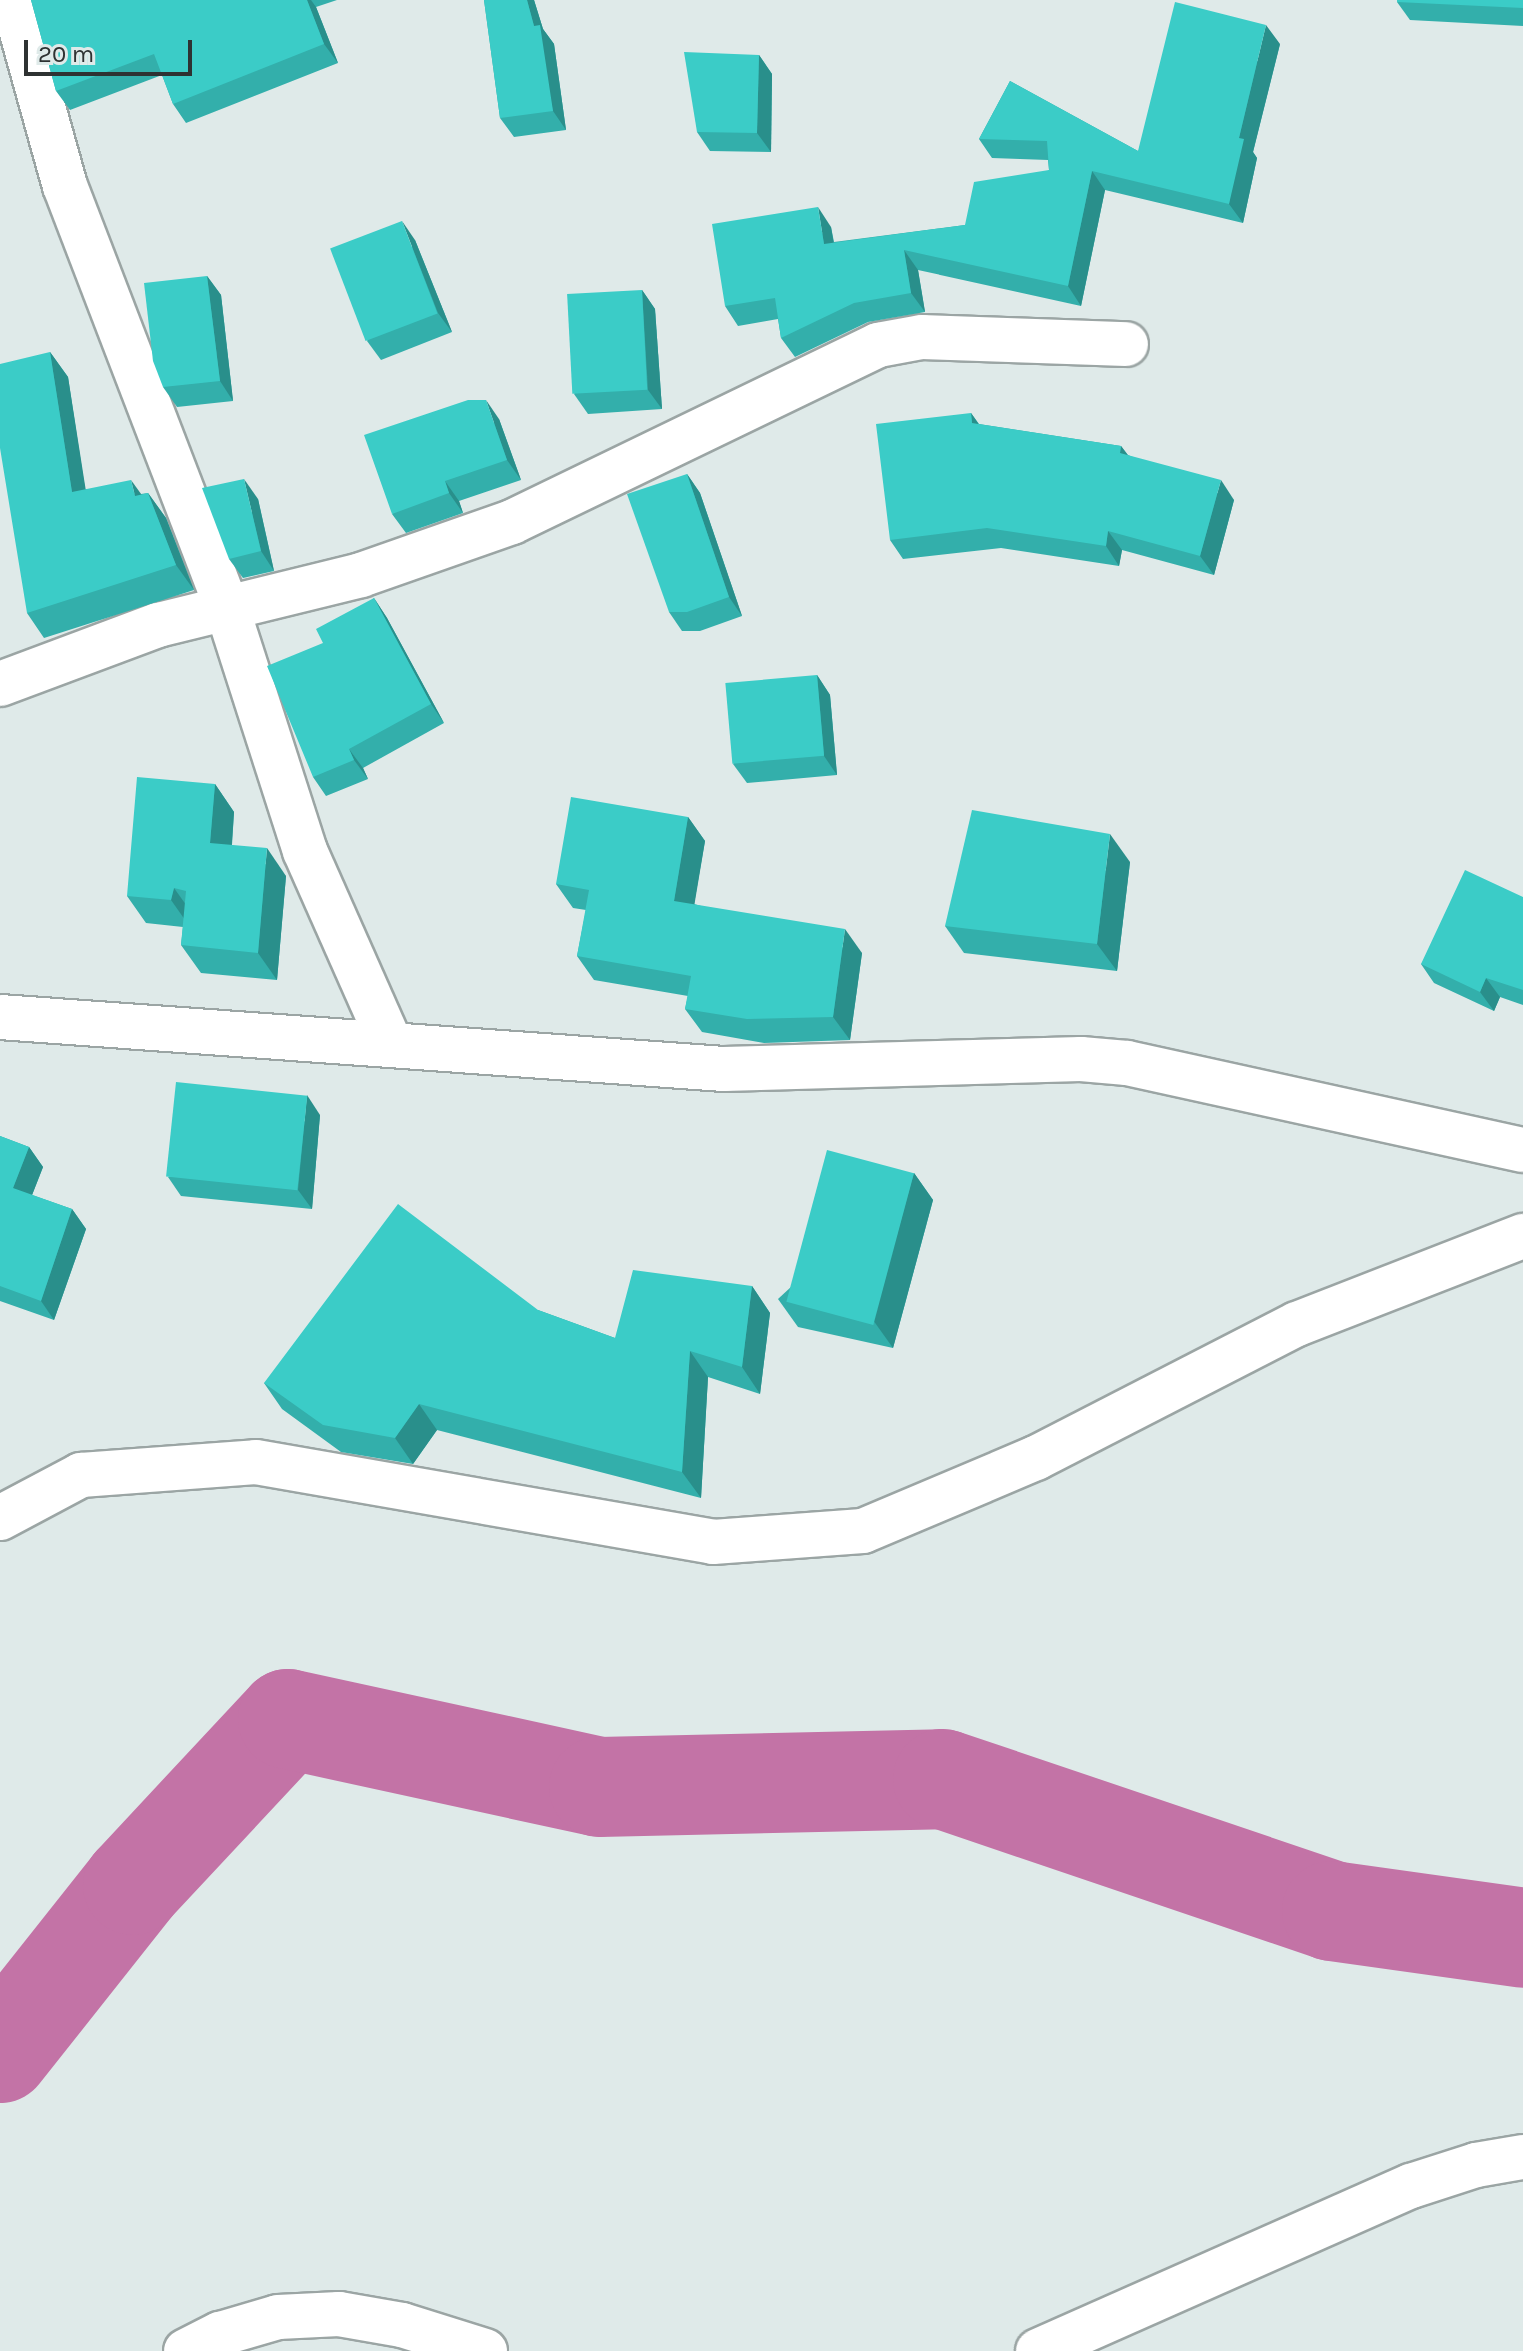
<!DOCTYPE html>
<style>
body{margin:0}
#map{position:relative;width:1523px;height:2351px;overflow:hidden;background:#dfeae9;font-family:Karla,sans-serif}
div>[style]{position:absolute}
.river>*{height:100px;margin:-50px;padding:0 50px;transform-origin:50px;border-radius:50px;background:#c373a6}
.roads{filter:drop-shadow(2px 0 #9ba5a4) drop-shadow(-2px 0 #9ba5a4) drop-shadow(0 2px #9ba5a4) drop-shadow(0 -2px #9ba5a4)}
.minor>*{height:44px;margin:-22px;padding:0 22px;transform-origin:22px;border-radius:22px;background:#fff}
.wall>*{inset:0;background:#33afab}
.shaded-wall>*{inset:0;background:#298f8b}
.building>*{inset:0;background:#3bccc7;transform-origin:0 0}
span{translate:-50% -50%;white-space:nowrap;text-align:center;line-height:1.15;-webkit-text-stroke:7px #dfeae9;paint-order:stroke}
.scale{position:absolute;left:24px;top:40px;width:168px;height:36px;box-sizing:border-box;border:4px solid #2e3232;border-top:0;padding-left:10px;font-size:24px;line-height:28px;white-space:nowrap;color:#2e3232;-webkit-text-stroke:6px #dfeae9;paint-order:stroke}
</style>
<div id="map">
<div class="river">
<i style="left:0;top:2053px;width:214px;rotate:-51.6deg"></i>
<i style="left:133px;top:1885px;width:227px;rotate:-47deg"></i>
<i style="left:288px;top:1719px;width:318px;rotate:12.3deg"></i>
<i style="left:599px;top:1787px;width:344px;rotate:-1.3deg"></i>
<i style="left:943px;top:1779px;width:411px;rotate:18.7deg"></i>
<i style="left:1332px;top:1911px;width:193px;rotate:8deg"></i>
</div>
<div class="roads">
<div class="minor">
<i style="left:13px;top:0;width:193px;rotate:74.4deg"></i>
<i style="left:65px;top:186px;width:449px;rotate:69deg"></i>
<i style="left:226px;top:605px;width:258px;rotate:72.2deg"></i>
<i style="left:305px;top:851px;width:210px;rotate:66.1deg"></i>
<i style="left:0;top:684px;width:169px;rotate:-20.5deg"></i>
<i style="left:158px;top:625px;width:209px;rotate:-13.8deg"></i>
<i style="left:361px;top:575px;width:160px;rotate:-19.3deg"></i>
<i style="left:512px;top:522px;width:407px;rotate:-25.8deg"></i>
<i style="left:878px;top:345px;width:45px;rotate:-10.3deg"></i>
<i style="left:922px;top:337px;width:204px;rotate:2deg"></i>
<i style="left:0;top:1017px;width:726px;rotate:4.11deg"></i>
<i style="left:724px;top:1069px;width:357px;rotate:-1.6deg"></i>
<i style="left:1081px;top:1059px;width:46px;rotate:5deg"></i>
<i style="left:1127px;top:1063px;width:405px;rotate:12.4deg"></i>
<i style="left:0;top:1518px;width:92px;rotate:-28deg"></i>
<i style="left:81px;top:1475px;width:175px;rotate:-4.2deg"></i>
<i style="left:256px;top:1462px;width:464px;rotate:9.9deg"></i>
<i style="left:713px;top:1542px;width:150px;rotate:-4.2deg"></i>
<i style="left:863px;top:1531px;width:188px;rotate:-22.9deg"></i>
<i style="left:1036px;top:1458px;width:293px;rotate:-27.2deg"></i>
<i style="left:1297px;top:1324px;width:243px;rotate:-21.3deg"></i>
<i style="left:186px;top:2351px;width:38px;rotate:-27deg"></i>
<i style="left:220px;top:2334px;width:60px;rotate:-16.3deg"></i>
<i style="left:278px;top:2317px;width:61px;rotate:-2.8deg"></i>
<i style="left:339px;top:2314px;width:64px;rotate:9.9deg"></i>
<i style="left:402px;top:2325px;width:87px;rotate:17.4deg"></i>
<i style="left:1038px;top:2351px;width:408px;rotate:-23.9deg"></i>
<i style="left:1411px;top:2186px;width:68px;rotate:-17.9deg"></i>
<i style="left:1476px;top:2165px;width:48px;rotate:-9.7deg"></i>
</div>
</div>
<div class="wall">
<i style="clip-path:polygon(31px 0,337px 0,316px 7px,338px 63px,186px 123px,173px 104px,162px 75px,70px 110px,56px 91px)"></i>
<i style="clip-path:polygon(484px 0,534px 0,543px 29px,554px 44px,566px 130px,514px 137px,500px 118px)"></i>
<i style="clip-path:polygon(1523px 0,1523px 26px,1410px 20px,1397px 2px)"></i>
<i style="clip-path:polygon(1280px 44px,1253px 152px,1257px 158px,1243px 223px,1105px 190px,1081px 306px,918px 270px,925px 312px,868px 322px,795px 357px,781px 338px,778px 319px,738px 326px,725px 306px,831px 227px,834px 242px,965px 225px,1049px 170px,1048px 160px,992px 158px,979px 139px,1010px 81px,1138px 151px)"></i>
<i style="clip-path:polygon(759px 55px,772px 74px,771px 152px,710px 151px,697px 132px)"></i>
<i style="clip-path:polygon(415px 240px,452px 332px,381px 360px,367px 341px)"></i>
<i style="clip-path:polygon(207px 276px,221px 295px,233px 401px,177px 407px,163px 387px)"></i>
<i style="clip-path:polygon(642px 290px,655px 309px,662px 409px,588px 414px,574px 394px)"></i>
<i style="clip-path:polygon(50px 352px,68px 377px,85px 489px,141px 494px,148px 493px,166px 518px,194px 590px,44px 638px,27px 613px)"></i>
<i style="clip-path:polygon(971px 413px,979px 424px,1121px 446px,1128px 455px,1234px 500px,1214px 575px,1122px 550px,1119px 566px,1001px 548px,903px 559px,890px 540px)"></i>
<i style="clip-path:polygon(499px 419px,521px 480px,459px 501px,463px 513px,406px 533px,392px 514px)"></i>
<i style="clip-path:polygon(687px 474px,700px 493px,742px 616px,700px 631px,682px 631px,669px 612px)"></i>
<i style="clip-path:polygon(258px 499px,274px 571px,243px 578px,229px 559px)"></i>
<i style="clip-path:polygon(374px 598px,387px 618px,444px 723px,363px 768px,368px 779px,326px 796px,313px 777px,323px 643px)"></i>
<i style="clip-path:polygon(817px 675px,830px 695px,837px 775px,747px 783px,733px 764px)"></i>
<i style="clip-path:polygon(215px 784px,234px 812px,232px 845px,286px 876px,277px 980px,201px 973px,181px 945px,183px 927px,146px 923px,127px 896px)"></i>
<i style="clip-path:polygon(688px 817px,705px 841px,694px 904px,862px 953px,850px 1040px,764px 1043px,702px 1032px,685px 1009px,688px 996px,594px 980px,577px 956px,586px 910px,573px 908px,556px 884px)"></i>
<i style="clip-path:polygon(1130px 862px,1117px 971px,964px 953px,945px 926px)"></i>
<i style="clip-path:polygon(1523px 897px,1523px 1005px,1500px 997px,1494px 1011px,1434px 983px,1421px 964px)"></i>
<i style="clip-path:polygon(320px 1115px,312px 1209px,181px 1196px,168px 1177px)"></i>
<i style="clip-path:polygon(0 1136px,29px 1147px,43px 1167px,32px 1195px,72px 1209px,86px 1229px,54px 1320px,0 1301px)"></i>
<i style="clip-path:polygon(914px 1173px,933px 1200px,893px 1348px,798px 1327px,778px 1299px)"></i>
<i style="clip-path:polygon(752px 1286px,770px 1313px,760px 1394px,708px 1377px,701px 1498px,437px 1430px,413px 1464px,341px 1452px,282px 1409px,264px 1383px,538px 1310px,615px 1338px)"></i>
</div>
<div class="shaded-wall">
<i style="clip-path:polygon(307px 0,311px 0,316px 7px,338px 63px,324px 44px)"></i>
<i style="clip-path:polygon(527px 0,534px 0,543px 29px,554px 44px,566px 130px,553px 111px,534px 26px)"></i>
<i style="clip-path:polygon(1266px 25px,1280px 44px,1253px 152px,1257px 158px,1243px 223px,1229px 204px,1239px 138px)"></i>
<i style="clip-path:polygon(759px 55px,772px 74px,771px 152px,757px 133px)"></i>
<i style="clip-path:polygon(1092px 171px,1105px 190px,1081px 306px,1068px 286px)"></i>
<i style="clip-path:polygon(818px 207px,831px 227px,837px 263px,824px 244px)"></i>
<i style="clip-path:polygon(402px 221px,415px 240px,452px 332px,438px 313px)"></i>
<i style="clip-path:polygon(904px 250px,918px 270px,925px 312px,911px 293px)"></i>
<i style="clip-path:polygon(207px 276px,221px 295px,233px 401px,220px 381px)"></i>
<i style="clip-path:polygon(642px 290px,655px 309px,662px 409px,648px 390px)"></i>
<i style="clip-path:polygon(50px 352px,68px 377px,90px 517px,72px 492px)"></i>
<i style="clip-path:polygon(486px 400px,499px 419px,521px 480px,507px 460px)"></i>
<i style="clip-path:polygon(971px 413px,984px 432px,972px 423px)"></i>
<i style="clip-path:polygon(1121px 446px,1135px 465px,1120px 453px)"></i>
<i style="clip-path:polygon(687px 474px,700px 493px,742px 616px,729px 597px)"></i>
<i style="clip-path:polygon(244px 479px,258px 499px,274px 571px,261px 551px)"></i>
<i style="clip-path:polygon(131px 480px,149px 505px,135px 496px)"></i>
<i style="clip-path:polygon(1221px 480px,1234px 500px,1214px 575px,1200px 556px)"></i>
<i style="clip-path:polygon(445px 481px,459px 501px,463px 513px,449px 493px)"></i>
<i style="clip-path:polygon(148px 493px,166px 518px,194px 590px,176px 565px)"></i>
<i style="clip-path:polygon(1108px 531px,1122px 550px,1119px 566px,1106px 546px)"></i>
<i style="clip-path:polygon(374px 598px,387px 618px,444px 723px,431px 704px)"></i>
<i style="clip-path:polygon(817px 675px,830px 695px,837px 775px,824px 756px)"></i>
<i style="clip-path:polygon(349px 749px,363px 768px,368px 779px,354px 760px)"></i>
<i style="clip-path:polygon(215px 784px,234px 812px,230px 870px,210px 843px)"></i>
<i style="clip-path:polygon(688px 817px,705px 841px,691px 925px,674px 901px)"></i>
<i style="clip-path:polygon(1110px 834px,1130px 862px,1117px 971px,1097px 944px)"></i>
<i style="clip-path:polygon(267px 848px,286px 876px,277px 980px,258px 953px)"></i>
<i style="clip-path:polygon(174px 888px,194px 916px,190px 927px,171px 900px)"></i>
<i style="clip-path:polygon(845px 929px,862px 953px,850px 1040px,833px 1017px)"></i>
<i style="clip-path:polygon(1486px 978px,1500px 997px,1494px 1011px,1480px 992px)"></i>
<i style="clip-path:polygon(307px 1095px,320px 1115px,312px 1209px,298px 1190px)"></i>
<i style="clip-path:polygon(29px 1147px,43px 1167px,27px 1208px,13px 1188px)"></i>
<i style="clip-path:polygon(914px 1173px,933px 1200px,893px 1348px,873px 1320px)"></i>
<i style="clip-path:polygon(72px 1209px,86px 1229px,54px 1320px,41px 1301px)"></i>
<i style="clip-path:polygon(752px 1286px,770px 1313px,760px 1394px,742px 1367px)"></i>
<i style="clip-path:polygon(690px 1351px,708px 1377px,701px 1498px,682px 1472px)"></i>
<i style="clip-path:polygon(419px 1404px,437px 1430px,413px 1464px,395px 1438px)"></i>
</div>
<div class="building">
<i style="clip-path:polygon(31px 0,307px 0,324px 44px,173px 104px,154px 54px,56px 91px)"></i>
<i style="clip-path:polygon(484px 0,527px 0,534px 26px,540px 25px,553px 111px,500px 118px)"></i>
<i style="clip-path:polygon(1397px 0,1523px 0,1523px 8px,1397px 2px)"></i>
<i style="clip-path:polygon(1175px 2px,1266px 25px,1239px 138px,1244px 139px,1229px 204px,1092px 171px,1068px 286px,904px 250px,911px 293px,854px 303px,781px 338px,775px 298px,725px 306px,712px 224px,818px 207px,824px 244px,965px 225px,974px 182px,1049px 170px,1047px 141px,979px 139px,1010px 81px,1138px 151px)"></i>
<i style="clip-path:polygon(684px 52px,759px 55px,757px 133px,697px 132px)"></i>
<i style="left:402px;top:221px;width:99px;height:77px;rotate:69deg"></i>
<i style="clip-path:polygon(207px 276px,220px 381px,163px 387px,153px 361px,144px 283px)"></i>
<i style="left:642px;top:290px;width:100px;height:75px;rotate:87deg"></i>
<i style="clip-path:polygon(50px 352px,72px 492px,131px 480px,135px 496px,148px 493px,176px 565px,27px 613px,0 448px,0 364px)"></i>
<i style="clip-path:polygon(468px 400px,486px 400px,507px 460px,445px 481px,449px 493px,392px 514px,364px 435px)"></i>
<i style="clip-path:polygon(971px 413px,972px 423px,1121px 446px,1120px 453px,1221px 480px,1200px 556px,1108px 531px,1106px 546px,987px 528px,890px 540px,876px 424px)"></i>
<i style="clip-path:polygon(687px 474px,729px 597px,687px 612px,669px 612px,627px 494px)"></i>
<i style="clip-path:polygon(244px 479px,261px 551px,229px 559px,202px 488px)"></i>
<i style="clip-path:polygon(374px 598px,431px 704px,349px 749px,354px 760px,313px 777px,267px 666px,323px 643px,316px 629px)"></i>
<i style="left:817px;top:675px;width:81px;height:92px;rotate:85deg"></i>
<i style="clip-path:polygon(137px 777px,215px 784px,210px 843px,267px 848px,258px 953px,181px 945px,186px 891px,174px 888px,171px 900px,127px 896px)"></i>
<i style="clip-path:polygon(571px 797px,688px 817px,674px 901px,845px 929px,833px 1017px,747px 1019px,685px 1009px,691px 976px,577px 956px,589px 890px,556px 884px)"></i>
<i style="clip-path:polygon(972px 810px,1110px 834px,1097px 944px,945px 926px)"></i>
<i style="clip-path:polygon(1465px 870px,1523px 897px,1523px 990px,1486px 978px,1480px 992px,1421px 964px)"></i>
<i style="left:176px;top:1082px;width:132px;height:95px;rotate:6deg"></i>
<i style="clip-path:polygon(0 1136px,29px 1147px,13px 1188px,72px 1209px,41px 1301px,0 1286px)"></i>
<i style="left:827px;top:1150px;width:90px;height:157px;rotate:15deg"></i>
<i style="clip-path:polygon(398px 1204px,538px 1310px,615px 1338px,633px 1270px,752px 1286px,742px 1367px,690px 1351px,682px 1472px,419px 1404px,395px 1438px,323px 1425px,264px 1383px)"></i>
</div>
<div class="scale">20 m</div>
</div>
